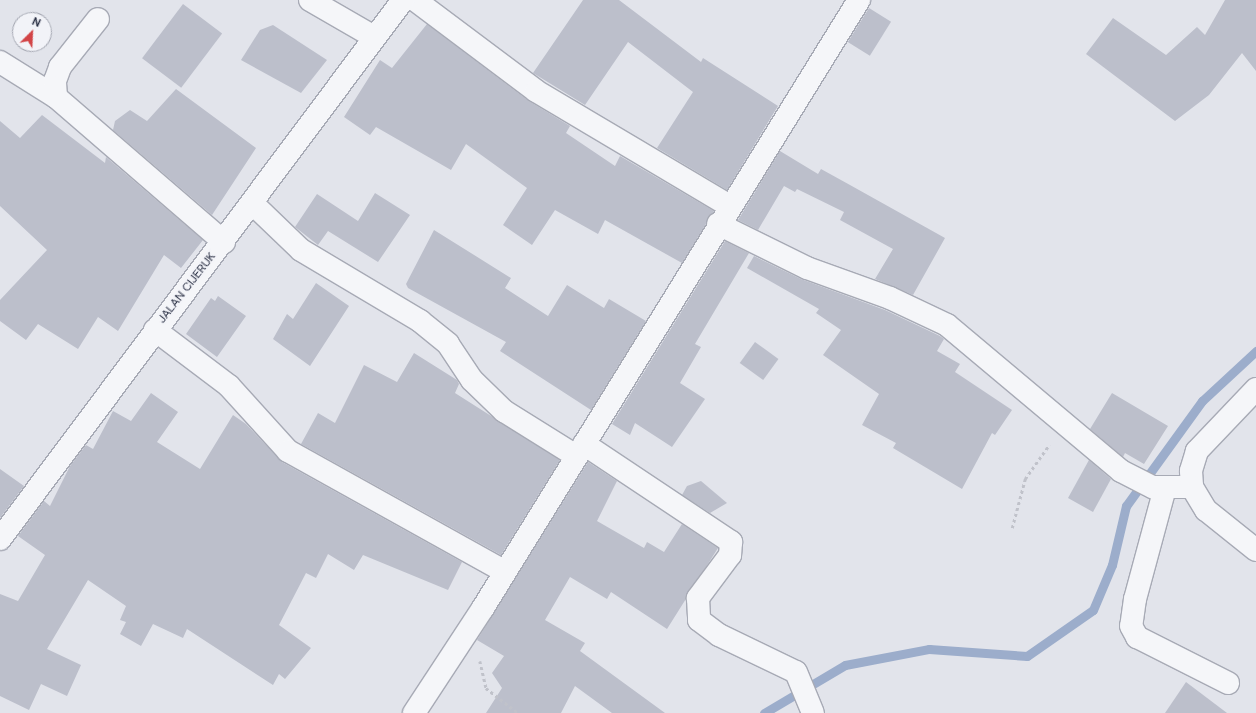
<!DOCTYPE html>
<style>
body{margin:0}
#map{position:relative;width:1256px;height:713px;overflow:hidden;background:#e2e4eb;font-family:"DM Sans",sans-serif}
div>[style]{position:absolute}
.stream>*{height:9px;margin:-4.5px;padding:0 4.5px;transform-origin:4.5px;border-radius:4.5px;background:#9cadcb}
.building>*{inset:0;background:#bcbfcb;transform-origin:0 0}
.path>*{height:2.5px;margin-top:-1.25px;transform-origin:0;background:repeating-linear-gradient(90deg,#c0c2ca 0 3px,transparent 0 6px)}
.roads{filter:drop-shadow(1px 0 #a7aab5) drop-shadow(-1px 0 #a7aab5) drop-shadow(0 1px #a7aab5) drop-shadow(0 -1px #a7aab5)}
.street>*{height:22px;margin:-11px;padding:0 11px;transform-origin:11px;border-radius:11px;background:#f5f6f9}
span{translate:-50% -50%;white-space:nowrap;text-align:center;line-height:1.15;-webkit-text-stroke:3px #f2f3f8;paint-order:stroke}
.street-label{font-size:12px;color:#292f43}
.north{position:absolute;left:12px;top:12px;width:40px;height:40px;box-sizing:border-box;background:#f2f3f8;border:1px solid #a2a5b0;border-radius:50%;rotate:24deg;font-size:11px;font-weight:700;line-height:16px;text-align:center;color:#292f43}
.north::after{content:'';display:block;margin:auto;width:14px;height:18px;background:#d24447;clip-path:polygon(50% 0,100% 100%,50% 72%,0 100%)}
</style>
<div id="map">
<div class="stream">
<i style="left:764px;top:713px;width:94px;rotate:-30.7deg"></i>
<i style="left:845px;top:665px;width:86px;rotate:-10.8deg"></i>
<i style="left:929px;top:649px;width:98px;rotate:4.1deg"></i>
<i style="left:1027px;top:656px;width:80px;rotate:-34.9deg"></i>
<i style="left:1093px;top:610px;width:49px;rotate:-67.1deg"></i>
<i style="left:1112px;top:565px;width:61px;rotate:-76.7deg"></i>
<i style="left:1126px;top:506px;width:130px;rotate:-54.1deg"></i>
<i style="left:1202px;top:401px;width:74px;rotate:-42.8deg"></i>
</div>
<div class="building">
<i style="clip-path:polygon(583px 0,619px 0,701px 62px,703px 58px,778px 106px,727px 190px,657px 148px,693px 92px,628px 42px,585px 105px,533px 73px)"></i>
<i style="clip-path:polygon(1225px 0,1256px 0,1256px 71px,1242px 53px,1209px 95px,1175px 121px,1086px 54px,1113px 18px,1166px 55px,1197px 27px,1205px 35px)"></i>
<i style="left:183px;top:4px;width:49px;height:68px;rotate:37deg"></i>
<i style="left:869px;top:8px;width:26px;height:40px;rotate:32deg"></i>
<i style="clip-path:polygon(427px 24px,529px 101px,570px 126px,566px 133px,615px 166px,620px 156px,714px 211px,682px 263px,605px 220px,598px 234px,555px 210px,532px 245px,503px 225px,527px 188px,466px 144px,451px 170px,376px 127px,370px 135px,344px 117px,380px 60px,392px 68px)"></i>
<i style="clip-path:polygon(273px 25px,327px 60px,301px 93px,241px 60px,260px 30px)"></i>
<i style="clip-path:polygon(176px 89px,256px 148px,212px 215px,113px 130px,115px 121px,130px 110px,147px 121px)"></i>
<i style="clip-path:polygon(42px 115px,105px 163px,106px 157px,203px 240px,181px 268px,164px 255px,118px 331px,98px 317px,78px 349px,38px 324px,26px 340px,0 321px,0 300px,47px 250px,0 206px,0 121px,20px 138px)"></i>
<i style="clip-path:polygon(780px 151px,818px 174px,821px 169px,850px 185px,945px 238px,913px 295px,875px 279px,893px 249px,840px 220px,844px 212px,797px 189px,795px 192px,784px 186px,758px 230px,738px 220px)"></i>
<i style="clip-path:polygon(375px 193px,410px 215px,378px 262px,328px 231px,318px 245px,295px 227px,317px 194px,358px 221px)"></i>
<i style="clip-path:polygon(434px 230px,511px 278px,505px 288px,548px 316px,567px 285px,604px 308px,609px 299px,646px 321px,591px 410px,500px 351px,506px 342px,408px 288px,406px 284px)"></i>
<i style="clip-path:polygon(725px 241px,749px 253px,695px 344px,701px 347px,680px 383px,705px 399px,672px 447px,635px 423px,630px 435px,612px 424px)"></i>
<i style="clip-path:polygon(754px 256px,801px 279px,885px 310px,940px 336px,944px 339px,937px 351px,960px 364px,955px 372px,1012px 410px,995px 435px,992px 433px,962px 489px,893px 448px,896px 443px,862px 425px,879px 394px,823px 355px,841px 330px,816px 313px,819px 309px,747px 268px)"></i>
<i style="clip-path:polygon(316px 283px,349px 306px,310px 366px,273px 339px,287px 314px,293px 319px)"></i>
<i style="clip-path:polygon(218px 296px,246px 316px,217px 357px,186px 334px,211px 298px,215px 301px)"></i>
<i style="left:755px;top:342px;width:29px;height:26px;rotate:36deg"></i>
<i style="clip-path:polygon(414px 353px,457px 380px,459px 384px,455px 393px,560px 460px,501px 555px,301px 444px,318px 413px,335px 423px,364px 365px,397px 382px)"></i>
<i style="clip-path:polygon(151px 393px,178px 412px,157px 442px,200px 469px,233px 415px,246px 424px,282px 462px,462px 562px,448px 590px,363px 555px,354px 570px,328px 554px,316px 578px,306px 573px,279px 625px,311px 648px,285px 679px,279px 674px,273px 685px,187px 629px,183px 638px,153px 624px,141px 646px,120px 634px,126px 622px,120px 620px,126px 606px,88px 580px,47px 649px,81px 665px,67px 696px,41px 684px,29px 710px,0 696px,0 594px,18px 601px,45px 555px,18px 536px,44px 501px,50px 506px,70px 466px,86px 445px,93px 449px,113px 411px,131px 421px)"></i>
<i style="clip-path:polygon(1112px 393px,1168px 426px,1144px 464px,1125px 453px,1123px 457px,1090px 429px)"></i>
<i style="clip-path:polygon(1089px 460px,1111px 479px,1093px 512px,1068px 498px)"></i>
<i style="clip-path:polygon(588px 462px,617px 481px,597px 521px,644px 548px,647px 542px,664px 552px,682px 524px,718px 548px,667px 629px,611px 592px,607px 599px,570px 577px,545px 620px,585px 643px,580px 651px,665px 713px,612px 713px,575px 686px,561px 713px,486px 713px,502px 688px,492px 673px,504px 656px,477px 640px)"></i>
<i style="clip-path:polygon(0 469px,24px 486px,0 518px)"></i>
<i style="clip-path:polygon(701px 481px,727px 503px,710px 513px,682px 495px,687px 486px)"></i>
<i style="clip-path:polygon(1186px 682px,1227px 713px,1165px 713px)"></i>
</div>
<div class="path">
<i style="left:1012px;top:528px;width:51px;rotate:-75.1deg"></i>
<i style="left:1025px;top:479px;width:42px;rotate:-54.8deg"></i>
<i style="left:480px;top:661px;width:28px;rotate:77deg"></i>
<i style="left:486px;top:688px;width:41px;rotate:38deg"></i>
</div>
<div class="roads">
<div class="street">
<i style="left:310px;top:0;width:74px;rotate:30deg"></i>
<i style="left:415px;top:0;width:151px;rotate:36.9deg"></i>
<i style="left:536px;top:91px;width:226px;rotate:30.7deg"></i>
<i style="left:0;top:62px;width:66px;rotate:32deg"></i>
<i style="left:56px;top:97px;width:222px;rotate:40.8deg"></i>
<i style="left:56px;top:97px;width:16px;rotate:-94deg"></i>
<i style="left:55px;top:81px;width:15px;rotate:-70deg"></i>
<i style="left:60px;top:67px;width:61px;rotate:-51.6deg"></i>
<i style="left:252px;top:203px;width:68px;rotate:43.8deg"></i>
<i style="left:301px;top:250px;width:139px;rotate:30.8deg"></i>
<i style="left:420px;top:321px;width:36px;rotate:39deg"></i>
<i style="left:448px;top:344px;width:43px;rotate:56.3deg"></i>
<i style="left:472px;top:380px;width:45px;rotate:44.1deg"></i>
<i style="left:504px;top:411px;width:85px;rotate:32deg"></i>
<i style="left:718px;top:224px;width:99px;rotate:26.3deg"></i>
<i style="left:807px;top:268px;width:88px;rotate:19.9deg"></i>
<i style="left:890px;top:298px;width:63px;rotate:25.3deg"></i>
<i style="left:947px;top:325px;width:227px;rotate:40deg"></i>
<i style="left:1121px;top:471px;width:36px;rotate:27deg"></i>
<i style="left:1153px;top:487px;width:39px"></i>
<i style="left:155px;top:330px;width:93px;rotate:37.1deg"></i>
<i style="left:229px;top:386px;width:88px;rotate:47.8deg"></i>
<i style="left:288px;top:451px;width:248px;rotate:29.1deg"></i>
<i style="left:1256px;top:389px;width:86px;rotate:133.6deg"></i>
<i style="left:1197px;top:451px;width:21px;rotate:107deg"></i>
<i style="left:1191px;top:471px;width:16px;rotate:86deg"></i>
<i style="left:1192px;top:487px;width:27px;rotate:59deg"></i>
<i style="left:1206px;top:510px;width:64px;rotate:38.7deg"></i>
<i style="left:584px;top:444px;width:177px;rotate:33.7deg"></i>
<i style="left:731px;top:542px;width:13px;rotate:94deg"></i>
<i style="left:730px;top:555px;width:54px;rotate:126.7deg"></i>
<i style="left:698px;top:598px;width:22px;rotate:87deg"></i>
<i style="left:699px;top:620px;width:25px;rotate:37deg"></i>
<i style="left:719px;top:635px;width:85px;rotate:25.7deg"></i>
<i style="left:796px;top:672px;width:44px;rotate:67.5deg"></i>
<i style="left:1165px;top:488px;width:115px;rotate:105.1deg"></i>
<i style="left:1135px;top:599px;width:27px;rotate:98deg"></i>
<i style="left:1131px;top:626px;width:13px;rotate:61deg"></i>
<i style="left:1137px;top:637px;width:102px;rotate:26.8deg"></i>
<i style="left:0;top:539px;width:673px;rotate:-53.22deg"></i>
<i style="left:414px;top:713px;width:126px;rotate:-56.7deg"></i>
<i style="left:483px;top:608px;width:715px;rotate:-58.27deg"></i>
</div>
</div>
<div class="street-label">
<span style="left:187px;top:288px;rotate:-52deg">JALAN CIJERUK</span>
</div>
<div class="north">N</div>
</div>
